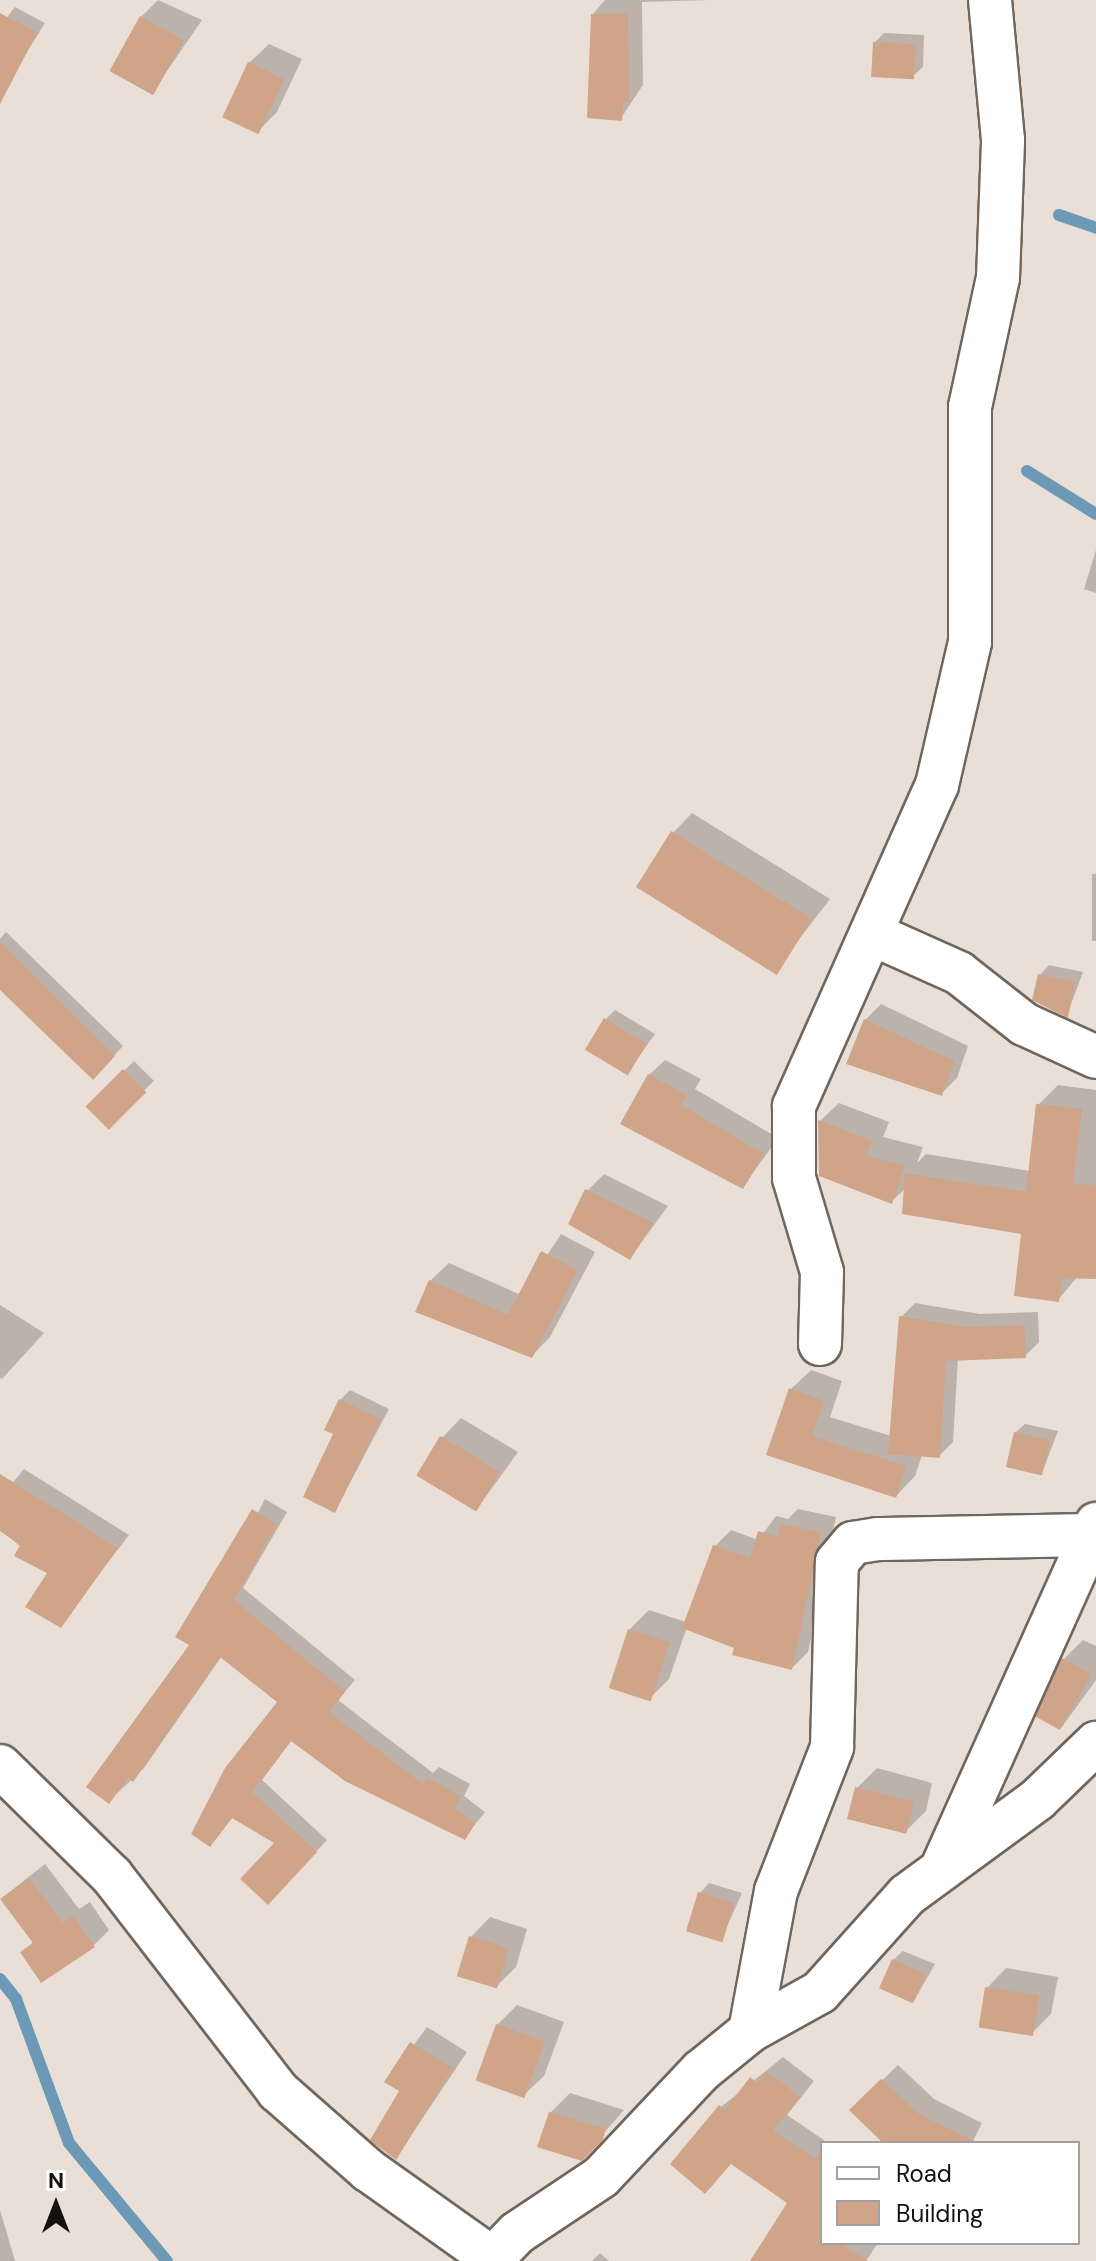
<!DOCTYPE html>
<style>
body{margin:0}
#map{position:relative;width:1096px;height:2261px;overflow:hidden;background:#eadfd6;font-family:"DM Sans",sans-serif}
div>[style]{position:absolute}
.shadow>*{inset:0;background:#0003;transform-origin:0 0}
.stream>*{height:12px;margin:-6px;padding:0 6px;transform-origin:6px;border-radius:6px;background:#6c99b5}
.building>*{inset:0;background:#cfa488;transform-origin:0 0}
.roads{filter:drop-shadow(2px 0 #70665e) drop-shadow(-2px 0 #70665e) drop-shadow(0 2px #70665e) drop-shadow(0 -2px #70665e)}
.minor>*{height:42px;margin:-21px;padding:0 21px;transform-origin:21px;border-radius:21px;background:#fff}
span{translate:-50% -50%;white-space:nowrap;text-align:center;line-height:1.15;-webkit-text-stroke:6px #fff;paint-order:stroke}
.legend{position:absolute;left:820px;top:2141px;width:260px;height:104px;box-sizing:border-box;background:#fff;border:2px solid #a1a09f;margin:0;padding:10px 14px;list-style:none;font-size:24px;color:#14110e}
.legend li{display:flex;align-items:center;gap:16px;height:40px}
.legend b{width:40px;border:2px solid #a1a09f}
.north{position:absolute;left:16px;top:2165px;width:80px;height:80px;-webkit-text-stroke:6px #fff;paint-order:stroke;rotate:0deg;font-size:22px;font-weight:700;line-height:32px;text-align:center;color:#14110e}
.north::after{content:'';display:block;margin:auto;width:28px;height:36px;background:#14110e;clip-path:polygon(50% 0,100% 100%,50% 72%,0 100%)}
</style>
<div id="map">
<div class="shadow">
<i style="clip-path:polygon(158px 0,202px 20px,152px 93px,141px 17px)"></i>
<i style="clip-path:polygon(605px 0,710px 0,642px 2px,643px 85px,621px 118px,593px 14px)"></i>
<i style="clip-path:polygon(15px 7px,45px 23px,15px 71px,0 64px,0 27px)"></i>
<i style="clip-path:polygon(884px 33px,924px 35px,923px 67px,913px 76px,875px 42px)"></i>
<i style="clip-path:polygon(269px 44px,302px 59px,277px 112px,257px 132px,249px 63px)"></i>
<i style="clip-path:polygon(1096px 550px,1096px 593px,1084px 589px)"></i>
<i style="clip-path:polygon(692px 813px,830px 899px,776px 969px,673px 833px)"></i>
<i style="left:1096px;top:874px;width:67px;height:4px;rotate:90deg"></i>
<i style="clip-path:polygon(6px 932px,123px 1046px,93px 1078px,0 988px,0 939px)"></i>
<i style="clip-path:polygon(1049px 965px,1083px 972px,1067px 1015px,1040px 975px)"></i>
<i style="clip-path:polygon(881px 1004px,968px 1046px,957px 1078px,941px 1094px,865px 1020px)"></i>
<i style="clip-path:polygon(615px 1010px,655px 1034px,627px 1073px,606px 1019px)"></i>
<i style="clip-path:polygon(665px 1060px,701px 1079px,695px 1089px,778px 1138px,743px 1187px,649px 1075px)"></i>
<i style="left:134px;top:1061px;width:28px;height:64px;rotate:45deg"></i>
<i style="clip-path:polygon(1058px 1085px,1096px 1090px,1096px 1277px,1078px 1276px,1058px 1300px,1024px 1232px,906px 1188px,891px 1202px,820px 1121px,839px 1103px,889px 1122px,883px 1137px,923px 1147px,917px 1163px,926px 1154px,1030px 1171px,1038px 1105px)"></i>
<i style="clip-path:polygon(604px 1174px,668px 1206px,630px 1258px,587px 1191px)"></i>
<i style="clip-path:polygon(561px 1234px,595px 1252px,550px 1337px,532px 1356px,430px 1281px,449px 1263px,521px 1295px)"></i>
<i style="clip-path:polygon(915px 1303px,980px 1314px,1038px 1312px,1039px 1342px,1025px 1356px,958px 1358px,953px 1442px,939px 1456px,922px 1455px,915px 1476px,896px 1496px,769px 1454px,791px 1389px,811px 1370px,842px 1381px,830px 1417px,891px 1436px,901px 1317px)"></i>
<i style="clip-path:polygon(0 1305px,44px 1333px,2px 1379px,0 1378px)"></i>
<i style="clip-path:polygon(350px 1390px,389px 1409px,335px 1511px,335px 1433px,340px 1400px)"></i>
<i style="clip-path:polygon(461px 1418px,518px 1452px,477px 1509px,442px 1438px)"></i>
<i style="clip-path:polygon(1025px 1424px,1058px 1431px,1042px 1473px,1015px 1433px)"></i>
<i style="clip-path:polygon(24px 1469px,129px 1535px,60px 1625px,50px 1572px,0 1529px,0 1498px)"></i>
<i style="clip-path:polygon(265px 1499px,287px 1512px,243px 1588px,355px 1680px,338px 1700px,433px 1773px,439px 1767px,470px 1784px,464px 1796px,485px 1812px,464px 1838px,292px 1740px,262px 1780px,327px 1840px,279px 1891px,277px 1842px,234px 1816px,210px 1844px,279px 1701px,222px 1656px,144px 1768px,109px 1801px)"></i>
<i style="clip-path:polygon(798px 1509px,836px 1517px,808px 1652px,792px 1668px,687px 1627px,669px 1679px,649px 1699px,629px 1630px,649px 1610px,686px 1622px,715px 1546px,731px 1530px,758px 1540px,776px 1516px,788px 1519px)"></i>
<i style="clip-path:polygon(1083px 1640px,1096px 1646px,1096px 1680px,1062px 1727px,1064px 1659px)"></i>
<i style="clip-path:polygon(877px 1768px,932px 1783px,926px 1811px,906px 1831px,857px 1788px)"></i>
<i style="clip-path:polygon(45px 1864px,79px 1909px,90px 1902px,109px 1930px,94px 1945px,22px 1953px,34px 1941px,2px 1898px)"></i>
<i style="clip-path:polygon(709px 1883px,742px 1893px,721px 1940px,700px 1893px)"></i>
<i style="clip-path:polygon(490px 1917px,527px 1929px,516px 1967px,496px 1987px,471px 1937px)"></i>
<i style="clip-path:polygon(903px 1951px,935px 1964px,914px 2001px,893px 1960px)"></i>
<i style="clip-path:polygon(1006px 1968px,1058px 1977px,1051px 2014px,1031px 2034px,987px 1988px)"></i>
<i style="clip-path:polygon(517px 2005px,564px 2022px,544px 2076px,524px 2095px,497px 2025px)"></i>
<i style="clip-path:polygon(427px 2027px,467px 2052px,396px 2158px,402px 2090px,387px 2081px)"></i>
<i style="clip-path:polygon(783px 2057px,814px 2081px,787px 2115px,828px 2143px,822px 2143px,822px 2243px,878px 2243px,866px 2261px,773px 2261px,789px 2203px,721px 2107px)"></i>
<i style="clip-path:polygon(898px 2065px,934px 2099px,982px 2123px,972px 2143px,886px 2143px,852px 2110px)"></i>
<i style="clip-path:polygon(570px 2093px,624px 2110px,581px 2159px,550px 2113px)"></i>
<i style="clip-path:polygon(0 2210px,15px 2261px,0 2261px)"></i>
<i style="clip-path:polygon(600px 2253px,609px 2261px,592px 2261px)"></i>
</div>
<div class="stream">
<i style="left:1059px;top:215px;width:39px;rotate:19deg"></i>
<i style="left:1027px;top:471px;width:81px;rotate:31.9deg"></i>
<i style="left:0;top:1979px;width:26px;rotate:51deg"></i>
<i style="left:16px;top:1999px;width:153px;rotate:69.8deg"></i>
<i style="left:69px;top:2143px;width:153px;rotate:50.3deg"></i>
</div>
<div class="building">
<i style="clip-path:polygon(0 13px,37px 33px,0 104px)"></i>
<i style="clip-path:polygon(628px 13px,629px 102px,623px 101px,622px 121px,587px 118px,591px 14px)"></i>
<i style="left:140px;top:16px;width:50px;height:63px;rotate:29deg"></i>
<i style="left:873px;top:42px;width:43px;height:35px;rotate:3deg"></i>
<i style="left:248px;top:62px;width:40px;height:61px;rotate:25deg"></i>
<i style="left:671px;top:831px;width:166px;height:66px;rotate:32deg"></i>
<i style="clip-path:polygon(0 942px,115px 1056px,93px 1080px,0 990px)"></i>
<i style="clip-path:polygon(1038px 974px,1075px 982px,1068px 1018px,1032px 1000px)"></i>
<i style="left:604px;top:1018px;width:50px;height:37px;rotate:31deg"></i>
<i style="clip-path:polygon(864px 1019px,954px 1061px,942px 1096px,846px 1064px)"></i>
<i style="left:123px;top:1069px;width:33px;height:53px;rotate:45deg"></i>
<i style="clip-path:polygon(648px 1074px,687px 1095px,681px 1105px,764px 1154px,743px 1189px,620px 1124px)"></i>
<i style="clip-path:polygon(1036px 1104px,1082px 1109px,1073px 1184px,1096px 1185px,1096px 1279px,1062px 1278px,1059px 1302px,1014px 1296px,1021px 1234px,902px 1214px,905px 1173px,1026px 1192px)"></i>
<i style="clip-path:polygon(818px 1120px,872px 1141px,866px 1156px,905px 1166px,892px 1204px,819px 1176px)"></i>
<i style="clip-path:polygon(585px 1189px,653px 1223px,630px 1260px,568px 1224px)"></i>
<i style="clip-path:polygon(541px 1251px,578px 1270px,532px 1358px,415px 1312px,429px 1280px,508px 1315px)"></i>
<i style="clip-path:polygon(899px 1316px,965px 1327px,1024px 1325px,1026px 1358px,946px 1361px,940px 1458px,888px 1454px)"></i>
<i style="clip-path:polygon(789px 1388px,824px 1401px,812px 1436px,906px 1466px,896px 1498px,766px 1455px)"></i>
<i style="clip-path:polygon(339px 1399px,381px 1419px,335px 1513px,303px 1497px,333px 1434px,324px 1430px)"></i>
<i style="left:1014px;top:1432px;width:37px;height:36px;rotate:13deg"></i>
<i style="left:440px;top:1436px;width:70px;height:46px;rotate:31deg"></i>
<i style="clip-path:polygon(0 1474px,118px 1548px,61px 1628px,25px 1607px,47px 1573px,14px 1556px,20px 1545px,0 1531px)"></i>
<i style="clip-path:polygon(252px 1509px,277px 1524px,234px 1600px,345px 1692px,329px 1712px,423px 1784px,427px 1777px,461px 1796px,454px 1808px,475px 1824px,465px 1840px,345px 1781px,291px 1741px,252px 1792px,317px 1852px,268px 1905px,240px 1879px,274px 1843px,232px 1818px,210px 1847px,191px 1834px,225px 1768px,277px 1702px,220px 1657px,133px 1782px,128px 1778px,109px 1804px,86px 1787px,189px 1645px,175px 1637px)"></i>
<i style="clip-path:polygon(780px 1524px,821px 1532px,792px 1670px,732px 1655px,734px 1648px,682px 1628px,713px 1545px,750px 1558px,758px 1531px,778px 1537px)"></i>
<i style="left:628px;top:1629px;width:44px;height:62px;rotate:18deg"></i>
<i style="left:1062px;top:1658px;width:33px;height:64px;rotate:29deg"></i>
<i style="left:855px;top:1787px;width:61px;height:33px;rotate:14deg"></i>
<i style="clip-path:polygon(29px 1878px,63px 1923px,73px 1916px,95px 1947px,41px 1983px,20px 1952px,33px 1943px,0 1899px)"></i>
<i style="left:698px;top:1892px;width:38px;height:41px;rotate:17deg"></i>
<i style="left:469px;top:1936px;width:42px;height:42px;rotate:17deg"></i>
<i style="left:892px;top:1959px;width:37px;height:32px;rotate:24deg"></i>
<i style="left:985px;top:1987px;width:55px;height:41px;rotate:9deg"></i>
<i style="left:496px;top:2024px;width:52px;height:60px;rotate:20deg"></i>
<i style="clip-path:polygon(410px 2042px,453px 2068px,396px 2160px,370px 2140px,399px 2091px,384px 2082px)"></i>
<i style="clip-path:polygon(766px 2071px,800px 2097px,773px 2131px,815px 2159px,822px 2148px,822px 2243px,839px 2243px,868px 2261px,750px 2261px,787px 2203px,731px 2164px,705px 2194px,670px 2164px,719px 2105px,725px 2110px,750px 2077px,757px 2083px)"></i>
<i style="clip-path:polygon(881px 2079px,919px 2114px,978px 2143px,883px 2143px,849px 2110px)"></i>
<i style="clip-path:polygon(549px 2112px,606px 2129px,602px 2141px,582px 2161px,537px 2147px)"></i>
</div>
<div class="roads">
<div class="minor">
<i style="left:872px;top:934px;width:95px;rotate:24.1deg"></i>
<i style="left:959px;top:973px;width:83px;rotate:38.1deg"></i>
<i style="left:1024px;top:1024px;width:79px;rotate:24.6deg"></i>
<i style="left:820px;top:1344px;width:72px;rotate:-88.4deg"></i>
<i style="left:822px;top:1272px;width:98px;rotate:-106.6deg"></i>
<i style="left:794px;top:1178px;width:72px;rotate:-90deg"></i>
<i style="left:794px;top:1106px;width:351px;rotate:-66deg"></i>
<i style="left:937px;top:785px;width:147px;rotate:-77deg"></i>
<i style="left:970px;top:642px;width:235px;rotate:-90deg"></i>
<i style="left:970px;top:407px;width:132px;rotate:-77.8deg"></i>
<i style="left:998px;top:278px;width:138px;rotate:-87.9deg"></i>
<i style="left:1003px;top:140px;width:141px;rotate:-95.3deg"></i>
<i style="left:0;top:1766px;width:157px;rotate:44.5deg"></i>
<i style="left:112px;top:1876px;width:272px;rotate:52.3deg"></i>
<i style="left:278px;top:2091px;width:120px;rotate:41.3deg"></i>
<i style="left:368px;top:2170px;width:152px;rotate:35.4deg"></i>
<i style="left:944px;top:1863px;width:372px;rotate:-65.8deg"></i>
<i style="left:750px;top:2031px;width:142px;rotate:-79.5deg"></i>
<i style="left:776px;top:1891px;width:155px;rotate:-68.7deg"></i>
<i style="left:832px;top:1747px;width:185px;rotate:-88.5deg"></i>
<i style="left:837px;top:1562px;width:25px;rotate:-50deg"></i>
<i style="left:853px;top:1543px;width:25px;rotate:-9deg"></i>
<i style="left:878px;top:1539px;width:215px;rotate:-1.1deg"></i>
<i style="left:490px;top:2261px;width:39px;rotate:-46deg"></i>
<i style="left:517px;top:2233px;width:101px;rotate:-33.7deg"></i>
<i style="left:601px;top:2177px;width:146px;rotate:-46.7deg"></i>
<i style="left:701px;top:2071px;width:63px;rotate:-39.2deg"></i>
<i style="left:750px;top:2031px;width:80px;rotate:-29.1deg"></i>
<i style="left:820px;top:1992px;width:130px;rotate:-48.1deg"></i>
<i style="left:907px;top:1895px;width:162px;rotate:-36.2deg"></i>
<i style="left:1038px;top:1799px;width:81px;rotate:-44deg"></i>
</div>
</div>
<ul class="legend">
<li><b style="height:10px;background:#fff"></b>Road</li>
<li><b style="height:22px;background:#cfa488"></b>Building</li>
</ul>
<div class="north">N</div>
</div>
